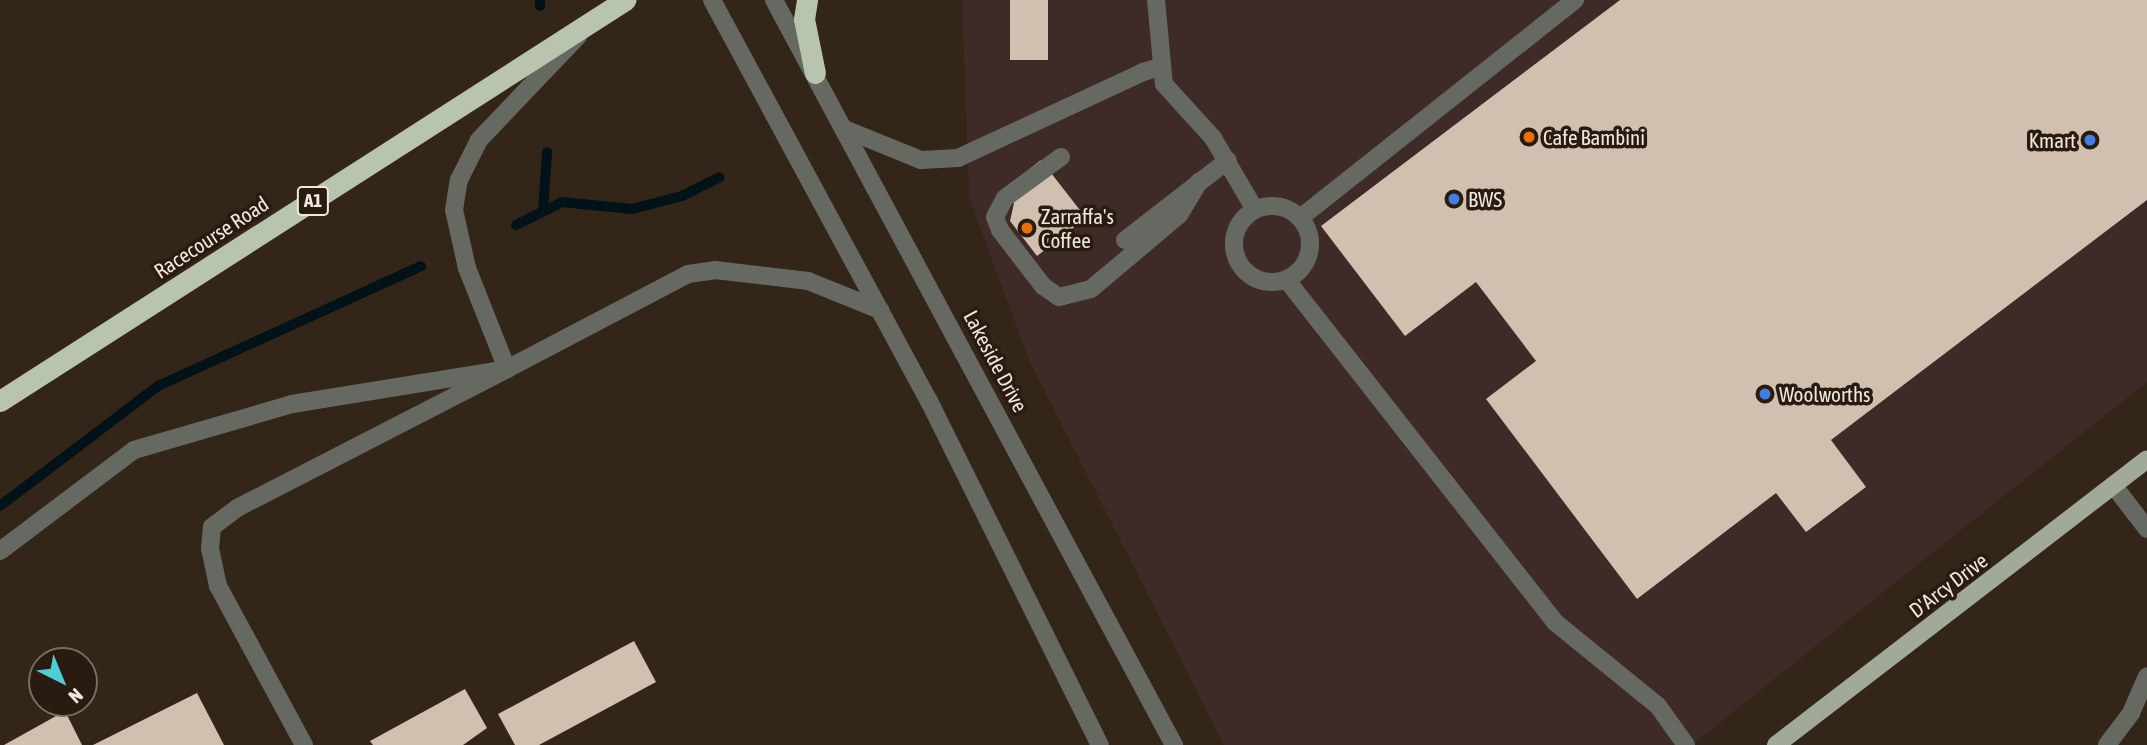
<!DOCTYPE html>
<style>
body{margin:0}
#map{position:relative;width:2147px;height:745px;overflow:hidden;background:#332518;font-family:"Asap Condensed",sans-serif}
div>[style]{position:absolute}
.commercial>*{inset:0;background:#3e2a27}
.stream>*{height:10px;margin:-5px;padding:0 5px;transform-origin:5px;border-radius:5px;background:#011218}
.building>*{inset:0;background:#d1bfaf;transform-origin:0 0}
.minor>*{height:18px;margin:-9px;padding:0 9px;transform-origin:9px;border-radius:9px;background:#656961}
.minor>.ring{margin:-9px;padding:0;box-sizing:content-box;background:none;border:18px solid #656961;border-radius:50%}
.major>*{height:18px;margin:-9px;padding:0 9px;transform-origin:9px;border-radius:9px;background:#a1aa99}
.highway>*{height:21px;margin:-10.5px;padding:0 10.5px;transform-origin:10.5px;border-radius:10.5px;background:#b9c4af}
.dots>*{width:19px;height:19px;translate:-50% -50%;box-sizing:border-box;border:4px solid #291b0f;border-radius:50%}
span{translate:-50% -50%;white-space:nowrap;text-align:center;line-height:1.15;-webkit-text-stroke:7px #291b0f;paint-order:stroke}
.shield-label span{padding:2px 5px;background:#291b0f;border:2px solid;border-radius:5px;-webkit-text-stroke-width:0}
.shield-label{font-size:19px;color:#f0e7de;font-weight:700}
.poi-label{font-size:21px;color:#f0e7de}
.left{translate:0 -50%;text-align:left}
.right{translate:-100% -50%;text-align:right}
.street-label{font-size:21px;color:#f0e7de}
.north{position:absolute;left:28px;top:647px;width:70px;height:70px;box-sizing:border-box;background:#291b0f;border:2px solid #796d62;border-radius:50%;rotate:137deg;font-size:19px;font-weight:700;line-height:28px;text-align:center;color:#f0e7de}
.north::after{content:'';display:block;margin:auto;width:24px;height:32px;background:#51ccd2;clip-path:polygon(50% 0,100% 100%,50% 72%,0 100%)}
</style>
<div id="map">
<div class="commercial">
<i style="clip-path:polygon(962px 0,2147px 0,2147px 382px,1692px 745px,1224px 745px,1029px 360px,969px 198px)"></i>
</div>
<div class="stream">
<i style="left:540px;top:6px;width:6px;rotate:-90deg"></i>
<i style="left:543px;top:211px;width:59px;rotate:-86.1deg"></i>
<i style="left:516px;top:225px;width:51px;rotate:-26.6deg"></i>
<i style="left:562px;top:202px;width:70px;rotate:5.7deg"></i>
<i style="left:632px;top:209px;width:52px;rotate:-14.6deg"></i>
<i style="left:682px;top:196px;width:42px;rotate:-26.6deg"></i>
<i style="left:0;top:506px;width:198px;rotate:-37.2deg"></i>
<i style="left:158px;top:386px;width:289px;rotate:-24.5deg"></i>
</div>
<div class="building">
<i style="left:1010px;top:0;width:38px;height:60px"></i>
<i style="clip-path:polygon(1620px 0,2147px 0,2147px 200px,1831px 440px,1866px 487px,1806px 532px,1776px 493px,1637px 599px,1486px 399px,1536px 361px,1476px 282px,1405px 336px,1321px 226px)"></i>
<i style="clip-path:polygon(1041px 160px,1086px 218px,1037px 256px,1010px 221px,1014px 203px,1004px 189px)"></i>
<i style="clip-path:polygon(634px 641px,656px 682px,539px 745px,515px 745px,498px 714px)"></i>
<i style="clip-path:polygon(465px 689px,487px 728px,463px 745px,373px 745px,370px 741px)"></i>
<i style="clip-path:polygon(197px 693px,224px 745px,93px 745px)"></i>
<i style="clip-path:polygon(65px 711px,82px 745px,4px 745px)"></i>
</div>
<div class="minor">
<i style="left:712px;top:0;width:456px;rotate:61.6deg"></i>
<i style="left:929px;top:401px;width:384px;rotate:63.6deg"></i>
<i style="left:774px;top:0;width:846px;rotate:61.77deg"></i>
<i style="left:1156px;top:0;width:84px;rotate:84.6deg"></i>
<i style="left:1164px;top:84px;width:73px;rotate:47.8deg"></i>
<i style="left:1213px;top:138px;width:83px;rotate:59.7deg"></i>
<i style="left:847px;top:130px;width:80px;rotate:22.1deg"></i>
<i style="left:921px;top:160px;width:37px;rotate:-3deg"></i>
<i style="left:958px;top:158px;width:204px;rotate:-24.9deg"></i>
<i style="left:1143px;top:72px;width:19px;rotate:-16deg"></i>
<i style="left:1061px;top:157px;width:69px;rotate:143.8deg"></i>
<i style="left:1005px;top:198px;width:21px;rotate:118deg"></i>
<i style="left:995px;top:217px;width:14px;rotate:69deg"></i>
<i style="left:1000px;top:230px;width:71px;rotate:52.5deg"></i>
<i style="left:1043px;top:286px;width:19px;rotate:35deg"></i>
<i style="left:1059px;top:297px;width:33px;rotate:-14deg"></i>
<i style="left:1091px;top:289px;width:115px;rotate:-40.1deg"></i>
<i style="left:1179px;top:215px;width:39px;rotate:-59deg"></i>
<i class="ring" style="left:1234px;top:206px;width:58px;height:58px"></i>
<i style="left:1300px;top:218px;width:351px;rotate:-38.4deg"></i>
<i style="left:1125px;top:240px;width:130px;rotate:-37.8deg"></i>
<i style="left:1286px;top:279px;width:437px;rotate:51.9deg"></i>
<i style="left:1556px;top:623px;width:132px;rotate:39.1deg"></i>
<i style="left:1658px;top:706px;width:48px;rotate:54.3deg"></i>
<i style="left:2114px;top:486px;width:54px;rotate:52.5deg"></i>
<i style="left:0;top:551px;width:168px;rotate:-37deg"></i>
<i style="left:134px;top:450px;width:165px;rotate:-16.2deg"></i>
<i style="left:292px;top:404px;width:218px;rotate:-9.2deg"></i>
<i style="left:507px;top:369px;width:204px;rotate:-27.7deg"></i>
<i style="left:688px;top:274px;width:27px;rotate:-8deg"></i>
<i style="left:715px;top:270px;width:94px;rotate:6.7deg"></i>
<i style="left:808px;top:281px;width:78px;rotate:21.9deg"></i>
<i style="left:304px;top:745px;width:181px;rotate:-118.4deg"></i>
<i style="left:218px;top:586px;width:38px;rotate:-102deg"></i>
<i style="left:210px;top:549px;width:22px;rotate:-85deg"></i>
<i style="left:212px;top:527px;width:31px;rotate:-37deg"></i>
<i style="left:237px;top:508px;width:304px;rotate:-27.2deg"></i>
<i style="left:507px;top:369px;width:109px;rotate:-111.6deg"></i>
<i style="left:467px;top:268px;width:59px;rotate:-102.6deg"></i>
<i style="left:454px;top:210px;width:30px;rotate:-81deg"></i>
<i style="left:459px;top:180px;width:45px;rotate:-63.4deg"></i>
<i style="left:479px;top:140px;width:144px;rotate:-46.4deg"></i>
<i style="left:2107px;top:745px;width:40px;rotate:-53deg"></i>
<i style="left:2131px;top:713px;width:40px;rotate:-66.6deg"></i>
</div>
<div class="major">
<i style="left:1776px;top:745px;width:468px;rotate:-37.6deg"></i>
</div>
<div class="highway">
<i style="left:807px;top:0;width:19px;rotate:99deg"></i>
<i style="left:804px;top:19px;width:55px;rotate:78.5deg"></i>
<i style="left:0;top:401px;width:743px;rotate:-32.68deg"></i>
</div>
<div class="dots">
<i style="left:1529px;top:137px;background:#e8710a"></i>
<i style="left:2090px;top:140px;background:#3f7fe0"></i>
<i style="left:1454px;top:199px;background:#3f7fe0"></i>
<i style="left:1027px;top:228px;background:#e8710a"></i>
<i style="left:1765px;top:394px;background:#3f7fe0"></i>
</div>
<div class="shield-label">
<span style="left:313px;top:201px">A1</span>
</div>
<div class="poi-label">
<span class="left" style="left:1543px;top:137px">Cafe Bambini</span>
<span class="right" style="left:2076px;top:140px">Kmart</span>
<span class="left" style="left:1468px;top:199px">BWS</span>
<span class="left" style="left:1041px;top:228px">Zarraffa's<br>Coffee</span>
<span class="left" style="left:1779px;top:394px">Woolworths</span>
</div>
<div class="street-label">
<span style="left:211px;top:237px;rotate:-33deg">Racecourse Road</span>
<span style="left:996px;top:361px;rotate:62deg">Lakeside Drive</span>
<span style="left:1948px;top:585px;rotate:-37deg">D'Arcy Drive</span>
</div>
<div class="north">N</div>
</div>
